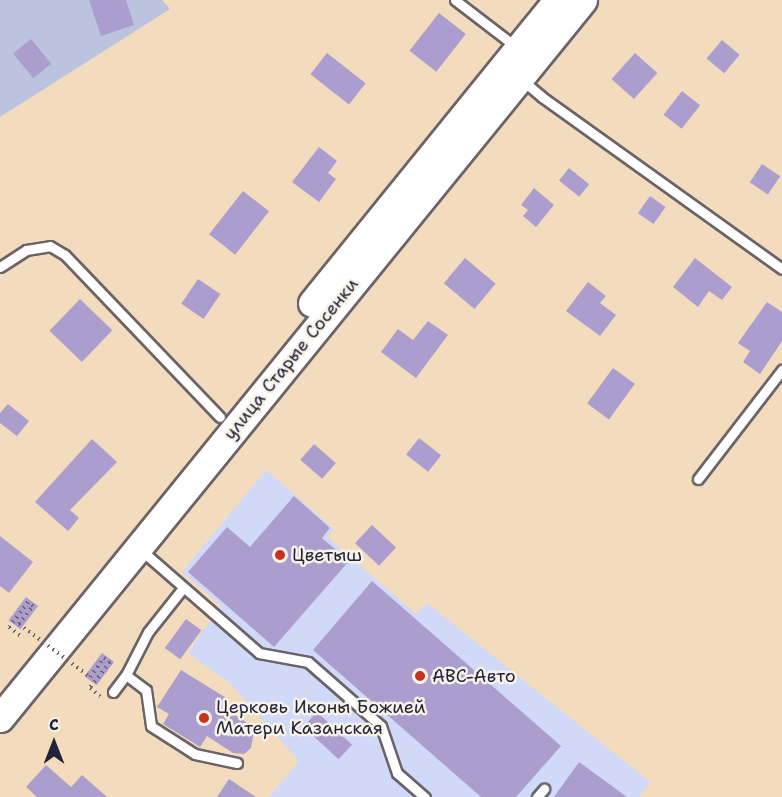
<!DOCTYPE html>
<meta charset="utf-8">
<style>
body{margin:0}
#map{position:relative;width:782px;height:797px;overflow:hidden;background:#f3dcbd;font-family:"Shantell Sans",sans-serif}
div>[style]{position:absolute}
.built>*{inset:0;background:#d1d9f9}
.industrial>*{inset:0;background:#bbc3de}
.building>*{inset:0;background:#ab9ecf;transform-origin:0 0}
.path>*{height:4px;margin-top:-2px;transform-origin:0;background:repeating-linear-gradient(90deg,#6b6368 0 1.5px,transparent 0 6px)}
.roads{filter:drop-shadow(2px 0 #6b6368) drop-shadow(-2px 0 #6b6368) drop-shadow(0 2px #6b6368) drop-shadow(0 -2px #6b6368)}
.lane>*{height:9px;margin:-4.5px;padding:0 4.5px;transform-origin:4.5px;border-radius:4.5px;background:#fff}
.secondary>*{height:27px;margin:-13.5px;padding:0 13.5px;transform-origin:13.5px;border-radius:13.5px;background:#fff}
.path-bridge>*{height:4px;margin-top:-2px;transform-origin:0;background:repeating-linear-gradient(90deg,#6b6368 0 1.5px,transparent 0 6px)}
.dots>*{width:16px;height:16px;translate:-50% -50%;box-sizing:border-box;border:3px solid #f7f3e8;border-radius:50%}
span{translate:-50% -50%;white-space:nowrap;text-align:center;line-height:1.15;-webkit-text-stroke:5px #f7f3e8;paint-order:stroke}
.street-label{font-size:18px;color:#22223b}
.poi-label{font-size:18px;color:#22223b}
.left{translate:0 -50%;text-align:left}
.north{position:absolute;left:24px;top:713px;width:60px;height:60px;-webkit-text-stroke:4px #f7f3e8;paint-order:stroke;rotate:0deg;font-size:16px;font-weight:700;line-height:24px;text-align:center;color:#22223b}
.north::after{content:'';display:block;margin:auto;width:21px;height:27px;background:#22223b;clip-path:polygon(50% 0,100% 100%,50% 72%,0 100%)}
</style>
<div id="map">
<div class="built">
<i style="clip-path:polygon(266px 470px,334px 529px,327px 537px,416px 614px,427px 603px,650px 782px,639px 797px,269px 797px,299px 761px,230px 683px,188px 653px,221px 605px,182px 572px)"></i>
</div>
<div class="industrial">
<i style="clip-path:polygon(0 0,162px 0,170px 9px,0 117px)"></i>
</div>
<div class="building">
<i style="clip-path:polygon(89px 0,126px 0,134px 25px,101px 36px)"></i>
<i style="left:439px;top:13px;width:34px;height:48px;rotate:38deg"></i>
<i style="left:31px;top:39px;width:32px;height:23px;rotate:51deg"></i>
<i style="left:722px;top:40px;width:23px;height:24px;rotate:40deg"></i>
<i style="left:327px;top:53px;width:49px;height:27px;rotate:38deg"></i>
<i style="left:635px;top:53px;width:30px;height:35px;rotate:42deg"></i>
<i style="left:682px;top:91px;width:23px;height:30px;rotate:38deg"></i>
<i style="clip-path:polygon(319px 147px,337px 161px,328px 173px,336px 179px,319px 202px,292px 182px)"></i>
<i style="left:762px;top:164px;width:22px;height:22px;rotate:34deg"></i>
<i style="left:569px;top:168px;width:26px;height:16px;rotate:39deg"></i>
<i style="clip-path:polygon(534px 188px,554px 205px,536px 227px,523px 216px,528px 210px,521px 205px)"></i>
<i style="left:243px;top:191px;width:33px;height:55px;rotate:38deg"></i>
<i style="left:650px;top:196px;width:19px;height:21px;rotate:35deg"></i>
<i style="left:465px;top:258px;width:40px;height:33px;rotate:40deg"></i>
<i style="clip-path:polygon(695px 258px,732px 287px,722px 300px,709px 291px,698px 307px,673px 287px)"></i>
<i style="left:198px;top:279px;width:27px;height:30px;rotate:34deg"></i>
<i style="clip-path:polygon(588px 282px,606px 296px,600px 303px,616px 315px,600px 336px,566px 311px)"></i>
<i style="left:80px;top:299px;width:45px;height:44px;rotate:44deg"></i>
<i style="clip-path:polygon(767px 302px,782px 312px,782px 341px,760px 374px,743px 362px,750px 351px,738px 343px)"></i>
<i style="clip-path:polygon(428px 321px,448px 335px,416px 378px,381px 352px,398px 329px,413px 340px)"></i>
<i style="left:613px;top:368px;width:27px;height:44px;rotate:36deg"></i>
<i style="clip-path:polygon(8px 404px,29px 421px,17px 436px,0 423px,0 413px)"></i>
<i style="left:419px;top:438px;width:28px;height:21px;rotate:38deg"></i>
<i style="clip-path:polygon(92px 439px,117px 462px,70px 510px,79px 518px,68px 531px,35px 502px)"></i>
<i style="left:314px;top:444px;width:29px;height:21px;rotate:41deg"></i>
<i style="clip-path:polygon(294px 496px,330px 528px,322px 538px,349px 561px,274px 647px,188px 572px,227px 527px,250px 547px)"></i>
<i style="left:372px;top:525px;width:33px;height:25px;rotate:43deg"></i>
<i style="clip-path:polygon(0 536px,33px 562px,9px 593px,0 586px)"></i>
<i style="clip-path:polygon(372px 581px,561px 746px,516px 797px,481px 797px,313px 650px)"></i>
<i style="left:26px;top:597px;width:15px;height:29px;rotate:37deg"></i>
<i style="left:186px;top:619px;width:19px;height:36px;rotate:36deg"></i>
<i style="left:102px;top:653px;width:15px;height:29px;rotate:37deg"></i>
<i style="clip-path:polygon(181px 670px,228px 699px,223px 707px,246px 722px,254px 731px,251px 748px,244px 754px,233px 753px,207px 736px,200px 747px,163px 724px,169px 714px,157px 707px)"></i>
<i style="left:317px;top:712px;width:48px;height:20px;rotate:43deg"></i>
<i style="clip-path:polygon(579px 762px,627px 797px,554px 797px)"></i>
<i style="clip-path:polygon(46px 765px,71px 787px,82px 775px,107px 797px,37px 797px,26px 787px)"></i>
<i style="clip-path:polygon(229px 779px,256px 797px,217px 797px)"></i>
</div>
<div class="path">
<i style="left:19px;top:624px;width:23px;rotate:-52deg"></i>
<i style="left:33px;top:606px;width:6px;rotate:-141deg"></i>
<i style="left:28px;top:602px;width:31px;rotate:127deg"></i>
<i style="left:9px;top:627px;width:16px;rotate:38deg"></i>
<i style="left:90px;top:677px;width:24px;rotate:-54deg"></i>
<i style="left:104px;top:658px;width:7px;rotate:34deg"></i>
<i style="left:110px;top:662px;width:33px;rotate:128deg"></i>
<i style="left:90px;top:688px;width:13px;rotate:39deg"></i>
</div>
<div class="roads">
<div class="lane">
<i style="left:455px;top:0;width:76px;rotate:37.5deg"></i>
<i style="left:522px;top:80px;width:26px;rotate:40deg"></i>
<i style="left:542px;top:97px;width:295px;rotate:35.6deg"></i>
<i style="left:0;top:267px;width:31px;rotate:-33deg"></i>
<i style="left:26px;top:250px;width:24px;rotate:-9deg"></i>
<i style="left:50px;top:246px;width:17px;rotate:31deg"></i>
<i style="left:65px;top:255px;width:224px;rotate:46.3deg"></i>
<i style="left:698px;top:479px;width:138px;rotate:-52.4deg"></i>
<i style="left:141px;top:550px;width:157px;rotate:41.1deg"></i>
<i style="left:259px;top:653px;width:50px;rotate:10.4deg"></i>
<i style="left:308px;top:662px;width:97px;rotate:41.2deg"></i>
<i style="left:381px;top:726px;width:50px;rotate:71.2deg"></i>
<i style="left:397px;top:773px;width:37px;rotate:41deg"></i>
<i style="left:126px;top:675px;width:25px;rotate:37deg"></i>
<i style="left:146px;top:690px;width:36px;rotate:82deg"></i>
<i style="left:151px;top:726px;width:52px;rotate:32.5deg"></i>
<i style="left:195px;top:754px;width:43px;rotate:12.1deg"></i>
<i style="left:113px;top:692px;width:21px;rotate:-53deg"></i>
<i style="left:126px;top:675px;width:48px;rotate:-62.9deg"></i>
<i style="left:148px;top:632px;width:56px;rotate:-51.5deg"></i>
<i style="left:537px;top:797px;width:11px;rotate:-49deg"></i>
</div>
<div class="secondary">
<i style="left:312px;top:303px;width:390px;rotate:-51deg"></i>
<i style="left:0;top:718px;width:925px;rotate:-50.92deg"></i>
</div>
</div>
<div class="path-bridge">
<i style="left:19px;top:624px;width:89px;rotate:36.7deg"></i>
</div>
<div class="dots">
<i style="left:280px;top:555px;background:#c8321e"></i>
<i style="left:420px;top:676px;background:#c8321e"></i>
<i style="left:204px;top:718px;background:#c8321e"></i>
</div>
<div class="street-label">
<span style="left:291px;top:359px;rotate:-51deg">улица Старые Сосенки</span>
</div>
<div class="poi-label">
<span class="left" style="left:292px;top:555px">Цветыш</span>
<span class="left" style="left:432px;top:676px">АВС-Авто</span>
<span class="left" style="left:216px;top:718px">Церковь Иконы Божией<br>Матери Казанская</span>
</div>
<div class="north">С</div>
</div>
